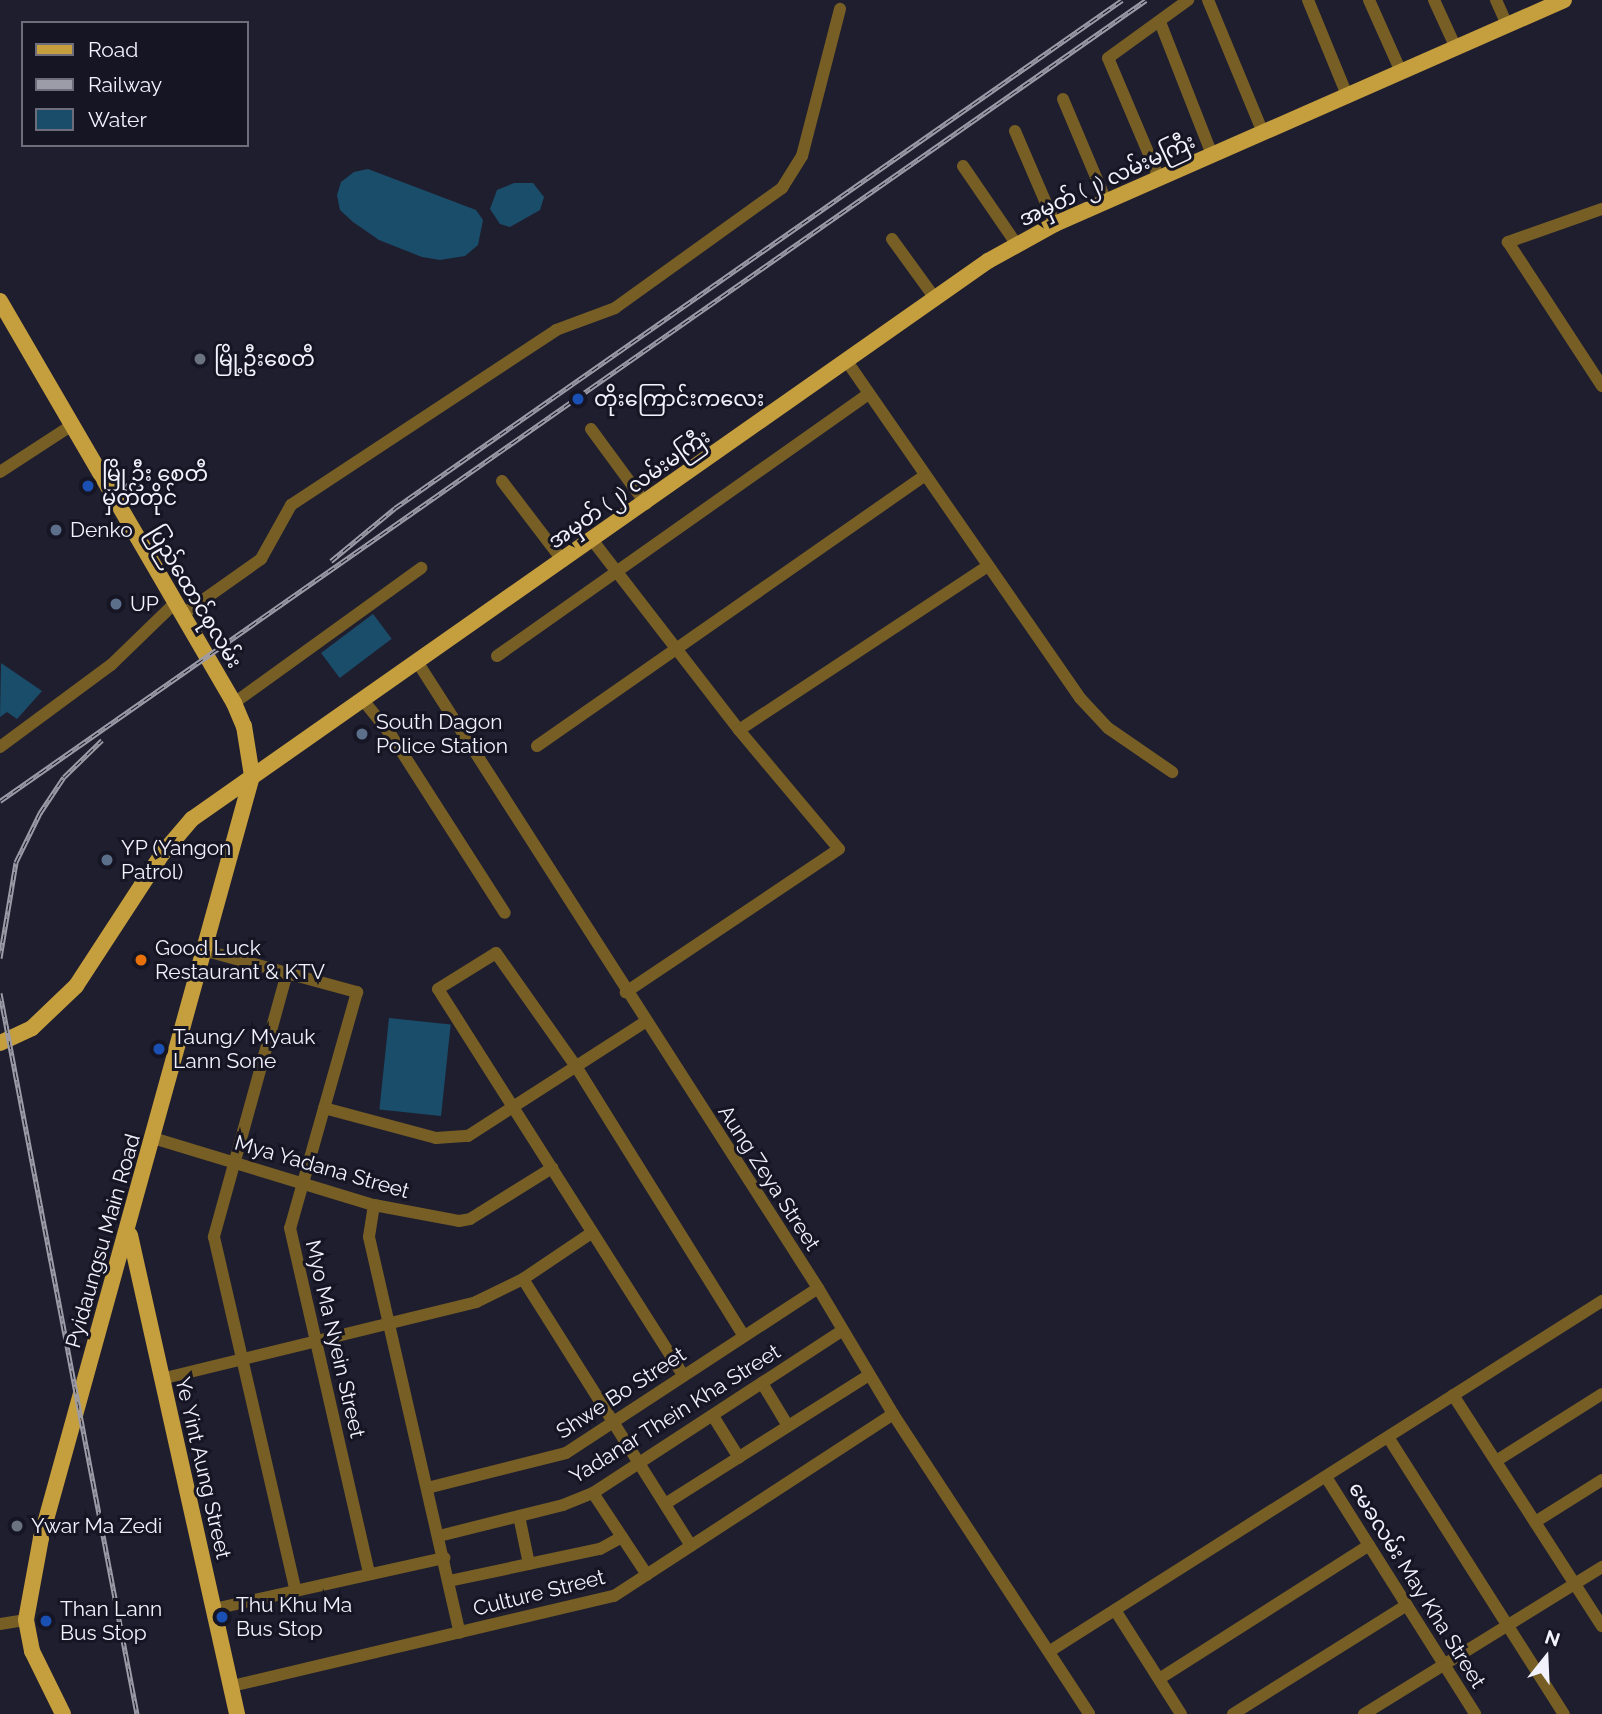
<!DOCTYPE html>
<meta charset="utf-8">
<style>
body{margin:0}
#map{position:relative;width:1602px;height:1714px;overflow:hidden;background:#1f1e2e;font-family:Raleway,"Noto Sans Myanmar",sans-serif}
div>[style]{position:absolute}
.water>*{inset:0;background:#1a4d6a;transform-origin:0 0}
.minor>*{height:12px;margin:-6px;padding:0 6px;transform-origin:6px;border-radius:6px;background:#765e25}
.major>*{height:16px;margin:-8px;padding:0 8px;transform-origin:8px;border-radius:8px;background:#c59e3d}
.rail>*{height:5px;margin-top:-2.5px;transform-origin:0;background:repeating-linear-gradient(90deg,#161524 0 8px,#9c9ba8 0 16px);box-sizing:border-box;border-block:2px solid #9c9ba8}
.dots>*{width:19px;height:19px;translate:-50% -50%;box-sizing:border-box;border:4px solid #161524;border-radius:50%}
span{translate:-50% -50%;white-space:nowrap;text-align:center;line-height:1.15;-webkit-text-stroke:6px #161524;paint-order:stroke}
.street-label{font-size:21px;color:#f2f2fd}
.poi-label{font-size:21px;color:#f2f2fd}
.left{translate:0 -50%;text-align:left}
.legend{position:absolute;left:21px;top:21px;width:228px;height:126px;box-sizing:border-box;background:#161524;border:2px solid #6e6d7b;margin:0;padding:9px 12px;list-style:none;font-size:21px;color:#f2f2fd}
.legend li{display:flex;align-items:center;gap:14px;height:35px}
.legend b{width:35px;border:2px solid #6e6d7b}
.north{position:absolute;left:1511px;top:1623px;width:70px;height:70px;-webkit-text-stroke:5px #161524;paint-order:stroke;rotate:18deg;font-size:19px;font-weight:700;line-height:28px;text-align:center;color:#f2f2fd}
.north::after{content:'';display:block;margin:auto;width:24px;height:32px;background:#f2f2fd;clip-path:polygon(50% 0,100% 100%,50% 72%,0 100%)}
</style>
<div id="map">
<div class="water">
<i style="clip-path:polygon(368px 169px,476px 210px,483px 220px,478px 245px,465px 256px,440px 260px,422px 257px,379px 240px,353px 222px,340px 210px,337px 195px,341px 182px,354px 172px)"></i>
<i style="clip-path:polygon(514px 183px,533px 183px,544px 197px,540px 210px,510px 227px,500px 224px,490px 209px,497px 190px)"></i>
<i style="left:373px;top:614px;width:31px;height:65px;rotate:53deg"></i>
<i style="clip-path:polygon(1px 663px,42px 691px,17px 719px,7px 712px,0 717px)"></i>
<i style="left:389px;top:1018px;width:62px;height:92px;rotate:6deg"></i>
</div>
<div class="minor">
<i style="left:1208px;top:0;width:144px;rotate:67.5deg"></i>
<i style="left:1308px;top:0;width:103px;rotate:67.7deg"></i>
<i style="left:1369px;top:0;width:79px;rotate:66deg"></i>
<i style="left:1434px;top:0;width:53px;rotate:65.4deg"></i>
<i style="left:1496px;top:0;width:27px;rotate:66deg"></i>
<i style="left:1160px;top:22px;width:143px;rotate:68.6deg"></i>
<i style="left:1063px;top:99px;width:111px;rotate:67.1deg"></i>
<i style="left:1015px;top:131px;width:101px;rotate:66.7deg"></i>
<i style="left:963px;top:166px;width:96px;rotate:55.6deg"></i>
<i style="left:1159px;top:178px;width:130px;rotate:-113deg"></i>
<i style="left:1108px;top:58px;width:99px;rotate:-35.9deg"></i>
<i style="left:1602px;top:209px;width:100px;rotate:160.7deg"></i>
<i style="left:1508px;top:242px;width:172px;rotate:56.9deg"></i>
<i style="left:892px;top:239px;width:72px;rotate:54.1deg"></i>
<i style="left:846px;top:360px;width:411px;rotate:55.3deg"></i>
<i style="left:1080px;top:698px;width:41px;rotate:47deg"></i>
<i style="left:1108px;top:728px;width:78px;rotate:34.5deg"></i>
<i style="left:591px;top:429px;width:93px;rotate:53.7deg"></i>
<i style="left:0;top:472px;width:82px;rotate:-33.1deg"></i>
<i style="left:502px;top:481px;width:101px;rotate:52.7deg"></i>
<i style="left:593px;top:541px;width:239px;rotate:52.3deg"></i>
<i style="left:739px;top:730px;width:155px;rotate:50deg"></i>
<i style="left:839px;top:849px;width:257px;rotate:146.1deg"></i>
<i style="left:182px;top:615px;width:97px;rotate:-35.3deg"></i>
<i style="left:261px;top:559px;width:62px;rotate:-60.9deg"></i>
<i style="left:291px;top:505px;width:318px;rotate:-33.4deg"></i>
<i style="left:556px;top:330px;width:63px;rotate:-20.4deg"></i>
<i style="left:615px;top:308px;width:206px;rotate:-35.7deg"></i>
<i style="left:782px;top:188px;width:38px;rotate:-58deg"></i>
<i style="left:802px;top:156px;width:152px;rotate:-75.5deg"></i>
<i style="left:497px;top:656px;width:455px;rotate:-35.2deg"></i>
<i style="left:418px;top:663px;width:742px;rotate:57.38deg"></i>
<i style="left:818px;top:1288px;width:147px;rotate:59.2deg"></i>
<i style="left:893px;top:1414px;width:358px;rotate:56.8deg"></i>
<i style="left:363px;top:700px;width:45px;rotate:51.3deg"></i>
<i style="left:391px;top:735px;width:211px;rotate:57.4deg"></i>
<i style="left:234px;top:703px;width:231px;rotate:-35.8deg"></i>
<i style="left:739px;top:730px;width:298px;rotate:-33.4deg"></i>
<i style="left:537px;top:746px;width:473px;rotate:-34.9deg"></i>
<i style="left:0;top:747px;width:138px;rotate:-36.5deg"></i>
<i style="left:111px;top:665px;width:88px;rotate:-44.1deg"></i>
<i style="left:203px;top:950px;width:160px;rotate:15.3deg"></i>
<i style="left:357px;top:992px;width:245px;rotate:105.8deg"></i>
<i style="left:290px;top:1228px;width:355px;rotate:77.1deg"></i>
<i style="left:287px;top:973px;width:274px;rotate:105.5deg"></i>
<i style="left:214px;top:1237px;width:363px;rotate:77deg"></i>
<i style="left:324px;top:1108px;width:116px;rotate:15deg"></i>
<i style="left:436px;top:1138px;width:32px;rotate:-4deg"></i>
<i style="left:468px;top:1136px;width:211px;rotate:-32.8deg"></i>
<i style="left:153px;top:1138px;width:231px;rotate:16.9deg"></i>
<i style="left:374px;top:1205px;width:86px;rotate:10.7deg"></i>
<i style="left:459px;top:1221px;width:11px;rotate:-10deg"></i>
<i style="left:470px;top:1219px;width:97px;rotate:-31.9deg"></i>
<i style="left:374px;top:1205px;width:32px;rotate:99deg"></i>
<i style="left:369px;top:1237px;width:406px;rotate:77.1deg"></i>
<i style="left:523px;top:1279px;width:315px;rotate:57.8deg"></i>
<i style="left:683px;top:1375px;width:457px;rotate:-122.4deg"></i>
<i style="left:438px;top:989px;width:68px;rotate:-31.8deg"></i>
<i style="left:496px;top:953px;width:141px;rotate:54.8deg"></i>
<i style="left:577px;top:1068px;width:316px;rotate:58.1deg"></i>
<i style="left:161px;top:1379px;width:324px;rotate:-13.7deg"></i>
<i style="left:476px;top:1302px;width:52px;rotate:-26.1deg"></i>
<i style="left:523px;top:1279px;width:81px;rotate:-33.9deg"></i>
<i style="left:762px;top:1383px;width:50px;rotate:58.8deg"></i>
<i style="left:1453px;top:1395px;width:275px;rotate:57.2deg"></i>
<i style="left:713px;top:1416px;width:49px;rotate:58.2deg"></i>
<i style="left:1388px;top:1437px;width:328px;rotate:57.6deg"></i>
<i style="left:1496px;top:1461px;width:125px;rotate:-32.3deg"></i>
<i style="left:1326px;top:1477px;width:280px;rotate:57.8deg"></i>
<i style="left:427px;top:1488px;width:143px;rotate:-14.1deg"></i>
<i style="left:566px;top:1453px;width:301px;rotate:-33.2deg"></i>
<i style="left:593px;top:1493px;width:98px;rotate:56.6deg"></i>
<i style="left:665px;top:1504px;width:241px;rotate:-32.3deg"></i>
<i style="left:519px;top:1516px;width:49px;rotate:78.2deg"></i>
<i style="left:1535px;top:1522px;width:79px;rotate:-32.1deg"></i>
<i style="left:439px;top:1536px;width:128px;rotate:-14deg"></i>
<i style="left:563px;top:1505px;width:32px;rotate:-22deg"></i>
<i style="left:593px;top:1493px;width:298px;rotate:-33.1deg"></i>
<i style="left:449px;top:1581px;width:154px;rotate:-12deg"></i>
<i style="left:600px;top:1549px;width:25px;rotate:-29deg"></i>
<i style="left:214px;top:1609px;width:236px;rotate:-12.5deg"></i>
<i style="left:1115px;top:1610px;width:123px;rotate:57.6deg"></i>
<i style="left:0;top:1624px;width:26px;rotate:-9deg"></i>
<i style="left:1050px;top:1651px;width:654px;rotate:-32.38deg"></i>
<i style="left:1159px;top:1679px;width:249px;rotate:-32.5deg"></i>
<i style="left:232px;top:1686px;width:392px;rotate:-13.3deg"></i>
<i style="left:614px;top:1596px;width:333px;rotate:-33.1deg"></i>
<i style="left:1233px;top:1714px;width:205px;rotate:-32.1deg"></i>
<i style="left:1364px;top:1714px;width:280px;rotate:-31.7deg"></i>
</div>
<div class="major">
<i style="left:0;top:301px;width:465px;rotate:59.8deg"></i>
<i style="left:234px;top:703px;width:25px;rotate:67deg"></i>
<i style="left:244px;top:726px;width:51px;rotate:80.9deg"></i>
<i style="left:252px;top:776px;width:791px;rotate:105.48deg"></i>
<i style="left:41px;top:1538px;width:83px;rotate:100.4deg"></i>
<i style="left:26px;top:1620px;width:32px;rotate:79deg"></i>
<i style="left:32px;top:1651px;width:70px;rotate:63.8deg"></i>
<i style="left:0;top:1043px;width:35px;rotate:-25deg"></i>
<i style="left:32px;top:1028px;width:61px;rotate:-43.7deg"></i>
<i style="left:76px;top:986px;width:158px;rotate:-56.9deg"></i>
<i style="left:162px;top:854px;width:46px;rotate:-49.4deg"></i>
<i style="left:192px;top:819px;width:972px;rotate:-35.03deg"></i>
<i style="left:988px;top:261px;width:77px;rotate:-28.9deg"></i>
<i style="left:1055px;top:224px;width:556px;rotate:-23.75deg"></i>
<i style="left:130px;top:1235px;width:491px;rotate:77.4deg"></i>
</div>
<div class="rail">
<i style="left:331px;top:561px;width:83px;rotate:-39.6deg"></i>
<i style="left:395px;top:508px;width:887px;rotate:-34.94deg"></i>
<i style="left:0;top:801px;width:1398px;rotate:-34.95deg"></i>
<i style="left:0;top:958px;width:97px;rotate:-80.5deg"></i>
<i style="left:16px;top:862px;width:55px;rotate:-63.9deg"></i>
<i style="left:40px;top:813px;width:43px;rotate:-56.3deg"></i>
<i style="left:64px;top:777px;width:53px;rotate:-44.2deg"></i>
<i style="left:0;top:993px;width:734px;rotate:79.24deg"></i>
</div>
<div class="dots">
<i style="left:200px;top:359px;background:#6b7280"></i>
<i style="left:578px;top:399px;background:#1a4fb4"></i>
<i style="left:88px;top:486px;background:#1a4fb4"></i>
<i style="left:56px;top:530px;background:#5c6f8a"></i>
<i style="left:116px;top:604px;background:#5c6f8a"></i>
<i style="left:362px;top:734px;background:#5c6f8a"></i>
<i style="left:107px;top:860px;background:#5c6f8a"></i>
<i style="left:141px;top:960px;background:#e8710a"></i>
<i style="left:159px;top:1049px;background:#1a4fb4"></i>
<i style="left:17px;top:1526px;background:#6b7280"></i>
<i style="left:222px;top:1617px;background:#1a4fb4"></i>
<i style="left:46px;top:1621px;background:#1a4fb4"></i>
</div>
<div class="street-label">
<span style="left:1107px;top:180px;rotate:-25deg">အမှတ် (၂) လမ်းမကြီး</span>
<span style="left:629px;top:489px;rotate:-35deg">အမှတ် (၂) လမ်းမကြီး</span>
<span style="left:195px;top:597px;rotate:59deg">ပြည်ထောင်စုလမ်း</span>
<span style="left:322px;top:1167px;rotate:16deg">Mya Yadana Street</span>
<span style="left:769px;top:1178px;rotate:57deg">Aung Zeya Street</span>
<span style="left:103px;top:1241px;rotate:-74deg">Pyidaungsu Main Road</span>
<span style="left:335px;top:1339px;rotate:77deg">Myo Ma Nyein Street</span>
<span style="left:621px;top:1393px;rotate:-33deg">Shwe Bo Street</span>
<span style="left:675px;top:1414px;rotate:-32deg">Yadanar Thein Kha Street</span>
<span style="left:203px;top:1468px;rotate:77deg">Ye Yint Aung Street</span>
<span style="left:1417px;top:1585px;rotate:58deg">မေခလမ်း May Kha Street</span>
<span style="left:539px;top:1593px;rotate:-14deg">Culture Street</span>
</div>
<div class="poi-label">
<span class="left" style="left:214px;top:359px">မြို့ဦးစေတီ</span>
<span class="left" style="left:594px;top:399px">တိုးကြောင်းကလေး</span>
<span class="left" style="left:102px;top:486px">မြို့ဦး စေတီ<br>မှတ်တိုင်</span>
<span class="left" style="left:70px;top:530px">Denko</span>
<span class="left" style="left:130px;top:604px">UP</span>
<span class="left" style="left:376px;top:734px">South Dagon<br>Police Station</span>
<span class="left" style="left:121px;top:860px">YP (Yangon<br>Patrol)</span>
<span class="left" style="left:155px;top:960px">Good Luck<br>Restaurant &amp; KTV</span>
<span class="left" style="left:173px;top:1049px">Taung/ Myauk<br>Lann Sone</span>
<span class="left" style="left:31px;top:1526px">Ywar Ma Zedi</span>
<span class="left" style="left:236px;top:1617px">Thu Khu Ma<br>Bus Stop</span>
<span class="left" style="left:60px;top:1621px">Than Lann<br>Bus Stop</span>
</div>
<ul class="legend">
<li><b style="height:9px;background:#c59e3d"></b>Road</li>
<li><b style="height:9px;background:#9c9ba8"></b>Railway</li>
<li><b style="height:19px;background:#1a4d6a"></b>Water</li>
</ul>
<div class="north">N</div>
</div>
